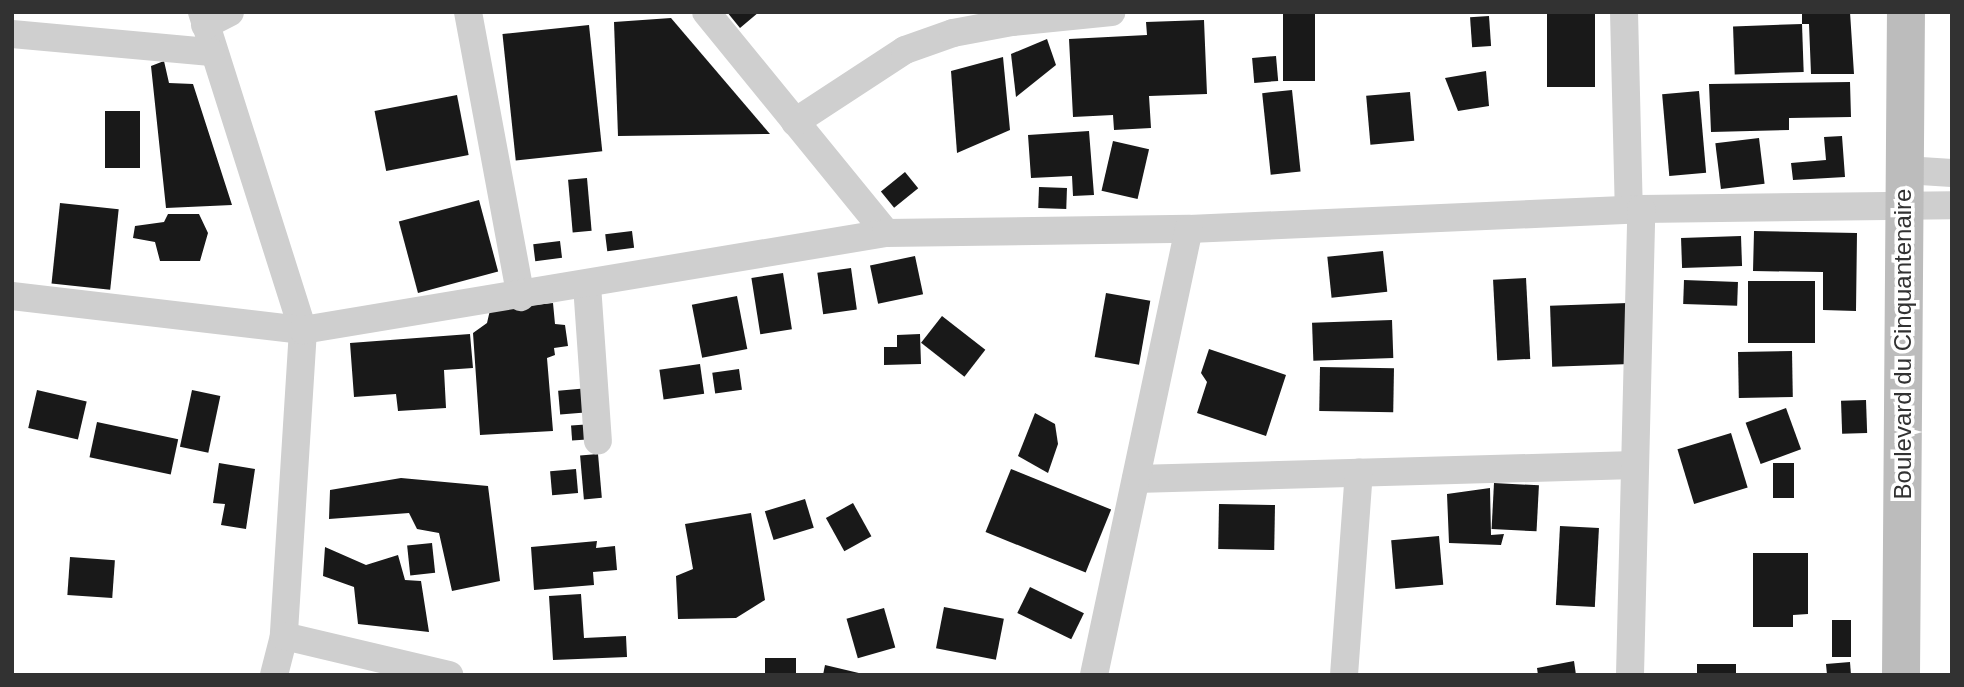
<!DOCTYPE html>
<style>
body{margin:0}
#map{position:relative;width:1964px;height:687px;overflow:hidden;background:#fff;font-family:Helvetica,sans-serif}
div>[style]{position:absolute}
.building>*{inset:0;background:#191919;transform-origin:0 0}
.street>*{height:28px;margin:-14px;padding:0 14px;transform-origin:14px;border-radius:14px;background:#cfcfcf}
.secondary>*{height:38px;margin:-19px;padding:0 19px;transform-origin:19px;border-radius:19px;background:#bcbcbc}
span{translate:-50% -50%;white-space:nowrap;text-align:center;line-height:1.15;-webkit-text-stroke:7px #fff;paint-order:stroke}
.street-label{font-size:24px;color:#323232}
.frame{position:absolute;inset:0;border:14px solid #323232;pointer-events:none}
</style>
<div id="map">
<div class="building">
<i style="clip-path:polygon(727px 12px,759px 12px,740px 28px)"></i>
<i style="left:1283px;top:12px;width:32px;height:69px"></i>
<i style="left:1547px;top:12px;width:48px;height:75px"></i>
<i style="clip-path:polygon(1802px 12px,1850px 12px,1854px 74px,1811px 74px,1809px 24px,1802px 24px)"></i>
<i style="left:1489px;top:16px;width:30px;height:19px;rotate:86deg"></i>
<i style="clip-path:polygon(671px 18px,770px 134px,618px 136px,614px 22px)"></i>
<i style="clip-path:polygon(1204px 20px,1207px 94px,1149px 96px,1151px 128px,1114px 130px,1113px 115px,1073px 117px,1069px 39px,1147px 35px,1146px 22px)"></i>
<i style="left:1802px;top:24px;width:48px;height:69px;rotate:88deg"></i>
<i style="left:589px;top:25px;width:127px;height:87px;rotate:84deg"></i>
<i style="clip-path:polygon(1047px 39px,1056px 65px,1016px 97px,1011px 54px)"></i>
<i style="left:1276px;top:56px;width:25px;height:24px;rotate:85deg"></i>
<i style="clip-path:polygon(1003px 57px,1010px 130px,957px 153px,951px 71px)"></i>
<i style="clip-path:polygon(164px 61px,169px 83px,193px 84px,232px 205px,166px 208px,151px 66px)"></i>
<i style="clip-path:polygon(1486px 71px,1489px 106px,1458px 111px,1445px 78px)"></i>
<i style="clip-path:polygon(1850px 82px,1851px 117px,1789px 118px,1789px 130px,1711px 132px,1709px 84px)"></i>
<i style="left:1292px;top:90px;width:82px;height:30px;rotate:84deg"></i>
<i style="left:1699px;top:91px;width:82px;height:37px;rotate:85deg"></i>
<i style="left:1410px;top:92px;width:49px;height:44px;rotate:85deg"></i>
<i style="left:457px;top:95px;width:61px;height:84px;rotate:79deg"></i>
<i style="left:105px;top:111px;width:35px;height:57px"></i>
<i style="clip-path:polygon(1089px 131px,1094px 195px,1073px 196px,1072px 176px,1031px 178px,1028px 135px)"></i>
<i style="clip-path:polygon(1842px 136px,1845px 177px,1793px 180px,1791px 163px,1826px 160px,1824px 137px)"></i>
<i style="left:1759px;top:138px;width:46px;height:44px;rotate:83deg"></i>
<i style="left:1113px;top:141px;width:37px;height:51px;rotate:13deg"></i>
<i style="left:905px;top:172px;width:21px;height:31px;rotate:51deg"></i>
<i style="left:587px;top:178px;width:53px;height:19px;rotate:85deg"></i>
<i style="left:1039px;top:187px;width:28px;height:21px;rotate:2deg"></i>
<i style="left:479px;top:200px;width:74px;height:83px;rotate:75deg"></i>
<i style="left:60px;top:203px;width:59px;height:81px;rotate:6deg"></i>
<i style="clip-path:polygon(168px 214px,199px 214px,208px 233px,200px 261px,160px 261px,155px 242px,133px 238px,135px 226px,164px 222px)"></i>
<i style="left:632px;top:231px;width:17px;height:27px;rotate:83deg"></i>
<i style="clip-path:polygon(1754px 231px,1857px 233px,1856px 311px,1823px 310px,1823px 272px,1753px 271px)"></i>
<i style="left:1741px;top:236px;width:30px;height:60px;rotate:88deg"></i>
<i style="left:560px;top:241px;width:17px;height:27px;rotate:83deg"></i>
<i style="left:1383px;top:251px;width:41px;height:56px;rotate:84deg"></i>
<i style="left:915px;top:256px;width:39px;height:46px;rotate:78deg"></i>
<i style="left:851px;top:268px;width:42px;height:34px;rotate:82deg"></i>
<i style="left:783px;top:273px;width:57px;height:32px;rotate:81deg"></i>
<i style="left:1526px;top:278px;width:81px;height:33px;rotate:87deg"></i>
<i style="left:1684px;top:280px;width:54px;height:24px;rotate:2deg"></i>
<i style="left:1748px;top:281px;width:67px;height:62px"></i>
<i style="left:1106px;top:293px;width:45px;height:65px;rotate:10deg"></i>
<i style="left:737px;top:296px;width:54px;height:46px;rotate:79deg"></i>
<i style="clip-path:polygon(553px 303px,555px 324px,565px 325px,568px 346px,554px 348px,555px 355px,547px 358px,553px 431px,480px 435px,473px 333px,487px 323px,490px 310px)"></i>
<i style="left:1628px;top:303px;width:61px;height:78px;rotate:88deg"></i>
<i style="left:942px;top:316px;width:55px;height:34px;rotate:38deg"></i>
<i style="left:1392px;top:320px;width:38px;height:80px;rotate:88deg"></i>
<i style="clip-path:polygon(470px 334px,473px 368px,444px 370px,446px 408px,398px 411px,396px 394px,354px 397px,350px 343px)"></i>
<i style="clip-path:polygon(920px 334px,921px 364px,884px 365px,884px 347px,897px 347px,897px 335px)"></i>
<i style="clip-path:polygon(1209px 349px,1286px 375px,1266px 436px,1197px 413px,1207px 382px,1201px 373px)"></i>
<i style="left:1792px;top:351px;width:46px;height:54px;rotate:89deg"></i>
<i style="left:700px;top:364px;width:30px;height:41px;rotate:82deg"></i>
<i style="left:1320px;top:367px;width:74px;height:44px;rotate:1deg"></i>
<i style="left:739px;top:369px;width:21px;height:27px;rotate:82deg"></i>
<i style="left:589px;top:388px;width:24px;height:31px;rotate:85deg"></i>
<i style="left:37px;top:390px;width:51px;height:39px;rotate:13deg"></i>
<i style="left:192px;top:390px;width:29px;height:58px;rotate:12deg"></i>
<i style="left:1866px;top:400px;width:33px;height:25px;rotate:88deg"></i>
<i style="left:1786px;top:408px;width:44px;height:43px;rotate:70deg"></i>
<i style="clip-path:polygon(1035px 413px,1055px 424px,1058px 444px,1048px 473px,1018px 456px)"></i>
<i style="left:97px;top:422px;width:83px;height:36px;rotate:12deg"></i>
<i style="left:593px;top:424px;width:15px;height:22px;rotate:86deg"></i>
<i style="left:1731px;top:433px;width:57px;height:56px;rotate:73deg"></i>
<i style="left:598px;top:454px;width:44px;height:18px;rotate:85deg"></i>
<i style="clip-path:polygon(219px 463px,255px 469px,246px 529px,221px 525px,225px 504px,213px 503px)"></i>
<i style="left:1773px;top:463px;width:21px;height:35px"></i>
<i style="left:576px;top:469px;width:24px;height:26px;rotate:85deg"></i>
<i style="left:1011px;top:469px;width:108px;height:68px;rotate:22deg"></i>
<i style="clip-path:polygon(401px 478px,488px 486px,500px 581px,452px 591px,439px 533px,417px 529px,409px 513px,329px 519px,330px 490px)"></i>
<i style="left:1494px;top:483px;width:45px;height:46px;rotate:3deg"></i>
<i style="clip-path:polygon(1490px 488px,1491px 535px,1504px 534px,1501px 545px,1449px 543px,1447px 494px)"></i>
<i style="left:805px;top:499px;width:30px;height:42px;rotate:73deg"></i>
<i style="left:853px;top:503px;width:38px;height:31px;rotate:61deg"></i>
<i style="left:1219px;top:504px;width:56px;height:45px;rotate:1deg"></i>
<i style="clip-path:polygon(751px 513px,765px 600px,736px 618px,678px 619px,676px 576px,693px 569px,685px 524px)"></i>
<i style="left:1560px;top:526px;width:39px;height:79px;rotate:3deg"></i>
<i style="left:1439px;top:536px;width:49px;height:48px;rotate:85deg"></i>
<i style="clip-path:polygon(597px 541px,596px 548px,615px 546px,617px 570px,593px 572px,594px 585px,534px 590px,531px 547px)"></i>
<i style="left:432px;top:543px;width:30px;height:25px;rotate:84deg"></i>
<i style="clip-path:polygon(325px 547px,366px 565px,398px 555px,405px 580px,421px 581px,429px 632px,358px 624px,354px 587px,323px 576px)"></i>
<i style="clip-path:polygon(1753px 553px,1808px 553px,1808px 614px,1793px 615px,1793px 627px,1753px 627px)"></i>
<i style="left:70px;top:557px;width:45px;height:38px;rotate:4deg"></i>
<i style="left:1030px;top:587px;width:60px;height:29px;rotate:26deg"></i>
<i style="clip-path:polygon(581px 594px,584px 638px,626px 636px,627px 657px,553px 660px,549px 596px)"></i>
<i style="left:944px;top:607px;width:61px;height:42px;rotate:11deg"></i>
<i style="left:884px;top:608px;width:41px;height:39px;rotate:74deg"></i>
<i style="left:1832px;top:620px;width:19px;height:37px"></i>
<i style="left:765px;top:658px;width:31px;height:17px"></i>
<i style="clip-path:polygon(1574px 661px,1576px 675px,1538px 675px,1537px 668px)"></i>
<i style="clip-path:polygon(1850px 662px,1851px 675px,1827px 675px,1826px 664px)"></i>
<i style="left:1697px;top:664px;width:39px;height:11px"></i>
<i style="clip-path:polygon(825px 665px,863px 674px,863px 675px,823px 675px)"></i>
</div>
<div class="street">
<i style="left:202px;top:12px;width:334px;rotate:72.4deg"></i>
<i style="left:303px;top:330px;width:307px;rotate:93.6deg"></i>
<i style="left:284px;top:636px;width:40px;rotate:104.4deg"></i>
<i style="left:468px;top:12px;width:290px;rotate:79.5deg"></i>
<i style="left:706px;top:12px;width:285px;rotate:50.8deg"></i>
<i style="left:1624px;top:12px;width:198px;rotate:88.6deg"></i>
<i style="left:205px;top:25px;width:28px;rotate:-27deg"></i>
<i style="left:12px;top:34px;width:200px;rotate:5.2deg"></i>
<i style="left:795px;top:122px;width:131px;rotate:-33.2deg"></i>
<i style="left:905px;top:50px;width:51px;rotate:-19.5deg"></i>
<i style="left:953px;top:33px;width:60px;rotate:-10.6deg"></i>
<i style="left:1012px;top:22px;width:100px;rotate:-5.7deg"></i>
<i style="left:1905px;top:170px;width:47px;rotate:3.7deg"></i>
<i style="left:587px;top:285px;width:156px;rotate:86deg"></i>
<i style="left:12px;top:296px;width:293px;rotate:6.7deg"></i>
<i style="left:303px;top:330px;width:591px;rotate:-9.45deg"></i>
<i style="left:886px;top:233px;width:303px;rotate:-0.8deg"></i>
<i style="left:1189px;top:229px;width:452px;rotate:-2.5deg"></i>
<i style="left:1641px;top:209px;width:311px;rotate:-0.7deg"></i>
<i style="left:1136px;top:479px;width:499px;rotate:-1.6deg"></i>
<i style="left:284px;top:636px;width:170px;rotate:13.3deg"></i>
<i style="left:1094px;top:675px;width:456px;rotate:-78deg"></i>
<i style="left:1344px;top:675px;width:203px;rotate:-85.8deg"></i>
<i style="left:1630px;top:675px;width:466px;rotate:-88.6deg"></i>
</div>
<div class="secondary">
<i style="left:1901px;top:675px;width:663px;rotate:-89.57deg"></i>
</div>
<div class="street-label">
<span style="left:1903px;top:344px;rotate:-90deg">Boulevard du Cinquantenaire</span>
</div>
<div class="frame"></div>
</div>
